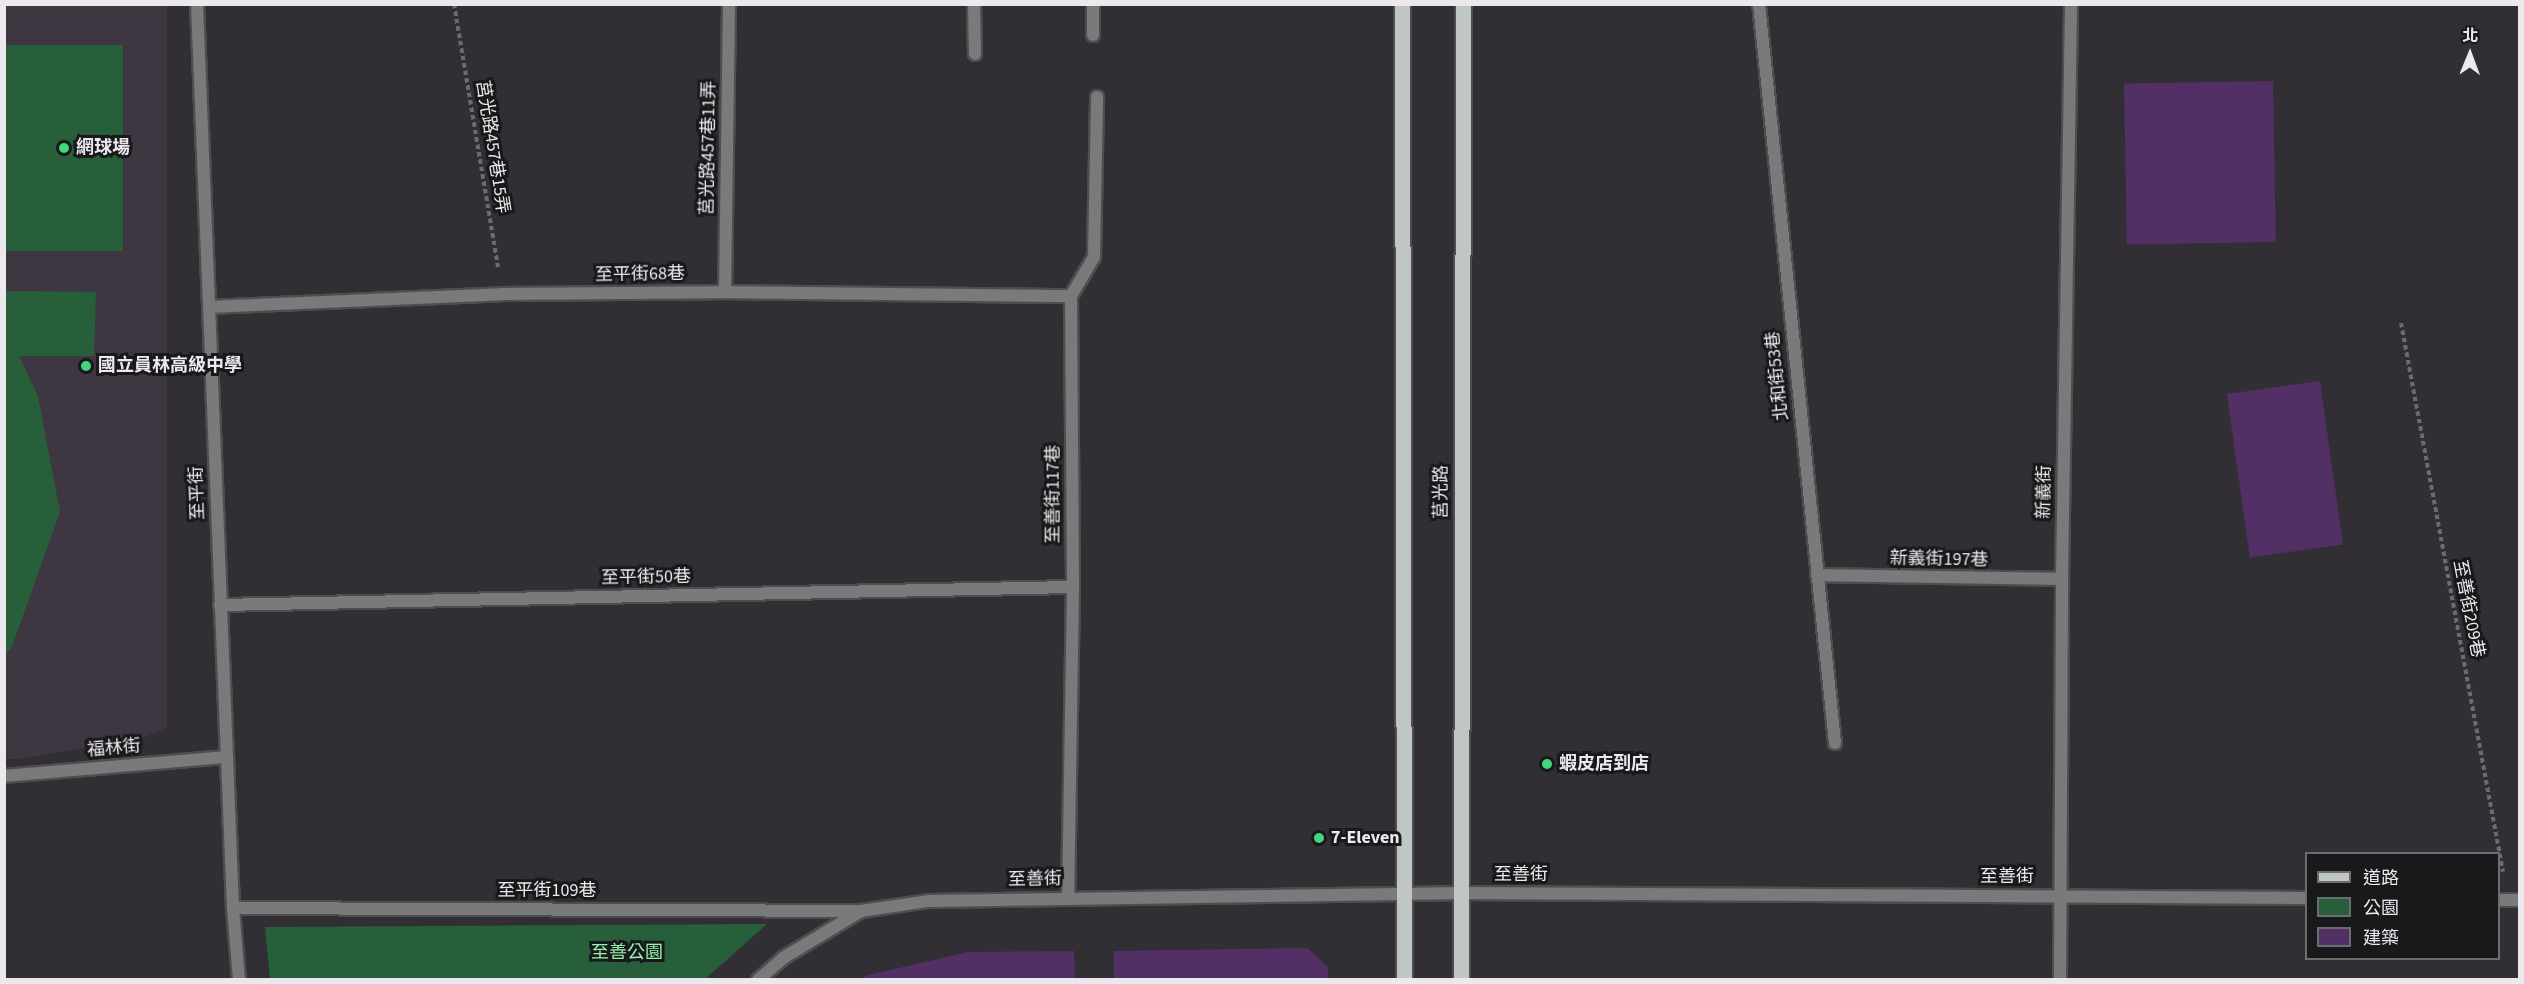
<!DOCTYPE html>
<meta charset="utf-8">
<style>
body{margin:0}
#map{position:relative;width:2524px;height:984px;overflow:hidden;background:#322f34;font-family:"Source Sans 3","Noto Sans TC",sans-serif}
div>[style]{position:absolute}
.built>*{inset:0;background:#3e3742}
.green>*{inset:0;background:#265f3a;transform-origin:0 0}
.building>*{inset:0;background:#522f64;transform-origin:0 0}
.path>*{height:4px;margin-top:-2px;transform-origin:0;background:repeating-linear-gradient(90deg,#6e6b70 0 4.5px,transparent 0 7.5px)}
.roads{filter:drop-shadow(2px 0 #504d52) drop-shadow(-2px 0 #504d52) drop-shadow(0 2px #504d52) drop-shadow(0 -2px #504d52)}
.lane>*{height:12px;margin:-6px;padding:0 6px;transform-origin:6px;border-radius:6px;background:#787b79}
.street>*{height:12px;margin:-6px;padding:0 6px;transform-origin:6px;border-radius:6px;background:#787b79}
.primary>*{height:15px;margin:-7.5px;padding:0 7.5px;transform-origin:7.5px;border-radius:7.5px;background:#c0c6c1}
.dots>*{width:16px;height:16px;translate:-50% -50%;box-sizing:border-box;border:3px solid #19181a;border-radius:50%}
span{translate:-50% -50%;white-space:nowrap;text-align:center;line-height:1.15;-webkit-text-stroke:6px #19181a;paint-order:stroke}
.street-label{font-size:18px;color:#ebe9ed}
.poi-label{font-size:18px;color:#ebe9ed;font-weight:700}
.left{translate:0 -50%;text-align:left}
.park-label{font-size:18px;color:#95f1b0}
.frame{position:absolute;inset:0;border:6px solid #ebe9ed;pointer-events:none}
.legend{position:absolute;left:2305px;top:852px;width:195px;height:108px;box-sizing:border-box;background:#19181a;border:2px solid #6d6c6e;margin:0;padding:8px 10px;list-style:none;font-size:18px;color:#ebe9ed}
.legend li{display:flex;align-items:center;gap:12px;height:30px}
.legend b{width:30px;border:2px solid #6d6c6e}
.north{position:absolute;left:2440px;top:24px;width:60px;height:60px;-webkit-text-stroke:4px #19181a;paint-order:stroke;rotate:1deg;font-size:16px;font-weight:700;line-height:24px;text-align:center;color:#ebe9ed}
.north::after{content:'';display:block;margin:auto;width:21px;height:27px;background:#ebe9ed;clip-path:polygon(50% 0,100% 100%,50% 72%,0 100%)}
</style>
<div id="map">
<div class="built">
<i style="clip-path:polygon(4px 5px,167px 5px,167px 727px,145px 737px,20px 759px,4px 759px)"></i>
</div>
<div class="green">
<i style="left:123px;top:45px;width:206px;height:118px;rotate:90deg"></i>
<i style="clip-path:polygon(5px 291px,96px 292px,94px 356px,19px 356px,38px 396px,60px 512px,11px 649px,5px 654px)"></i>
<i style="clip-path:polygon(767px 924px,704px 980px,270px 979px,265px 927px)"></i>
</div>
<div class="building">
<i style="left:2273px;top:81px;width:161px;height:149px;rotate:89deg"></i>
<i style="left:2320px;top:381px;width:165px;height:94px;rotate:82deg"></i>
<i style="clip-path:polygon(1307px 948px,1328px 967px,1328px 980px,1114px 980px,1114px 951px)"></i>
<i style="clip-path:polygon(1074px 951px,1075px 980px,865px 980px,864px 976px,968px 952px)"></i>
</div>
<div class="path">
<i style="left:454px;top:4px;width:267px;rotate:80.5deg"></i>
<i style="left:2401px;top:323px;width:558px;rotate:79.47deg"></i>
</div>
<div class="roads">
<div class="lane">
<i style="left:974px;top:4px;width:50px;rotate:88.9deg"></i>
<i style="left:1093px;top:4px;width:31px;rotate:90deg"></i>
<i style="left:1759px;top:4px;width:743px;rotate:84.13deg"></i>
<i style="left:1071px;top:296px;width:45px;rotate:-59.5deg"></i>
<i style="left:1094px;top:257px;width:160px;rotate:-88.9deg"></i>
<i style="left:209px;top:307px;width:293px;rotate:-2.5deg"></i>
<i style="left:502px;top:294px;width:223px;rotate:-0.5deg"></i>
<i style="left:725px;top:292px;width:288px;rotate:-89.2deg"></i>
<i style="left:1817px;top:575px;width:245px;rotate:0.9deg"></i>
<i style="left:4px;top:776px;width:224px;rotate:-4.9deg"></i>
</div>
<div class="street">
<i style="left:197px;top:4px;width:905px;rotate:87.72deg"></i>
<i style="left:233px;top:908px;width:72px;rotate:85.2deg"></i>
<i style="left:725px;top:292px;width:346px;rotate:0.7deg"></i>
<i style="left:1071px;top:296px;width:291px;rotate:89.6deg"></i>
<i style="left:1073px;top:587px;width:310px;rotate:90.9deg"></i>
<i style="left:220px;top:605px;width:853px;rotate:-1.21deg"></i>
<i style="left:2498px;top:900px;width:22px"></i>
<i style="left:233px;top:908px;width:626px;rotate:0.27deg"></i>
<i style="left:758px;top:980px;width:33px;rotate:-41deg"></i>
<i style="left:783px;top:958px;width:91px;rotate:-31.1deg"></i>
<i style="left:861px;top:911px;width:69px;rotate:-8.4deg"></i>
<i style="left:929px;top:901px;width:531px;rotate:-0.86deg"></i>
<i style="left:1460px;top:893px;width:846px;rotate:0.34deg"></i>
<i style="left:2060px;top:980px;width:401px;rotate:-89.7deg"></i>
<i style="left:2062px;top:579px;width:575px;rotate:-89.1deg"></i>
</div>
<div class="primary">
<i style="left:1402px;top:4px;width:976px;rotate:89.88deg"></i>
<i style="left:1461px;top:980px;width:976px;rotate:-89.88deg"></i>
</div>
</div>
<div class="dots">
<i style="left:64px;top:148px;background:#40d77d"></i>
<i style="left:86px;top:366px;background:#40d77d"></i>
<i style="left:1547px;top:764px;background:#40d77d"></i>
<i style="left:1319px;top:838px;background:#40d77d"></i>
</div>
<div class="street-label">
<span style="left:492px;top:147px;rotate:81deg">莒光路457巷15弄</span>
<span style="left:709px;top:148px;rotate:-89deg">莒光路457巷11弄</span>
<span style="left:640px;top:275px;rotate:-1deg">至平街68巷</span>
<span style="left:1778px;top:376px;rotate:-96deg">北和街53巷</span>
<span style="left:1442px;top:492px;rotate:-90deg">莒光路</span>
<span style="left:2045px;top:492px;rotate:-89deg">新義街</span>
<span style="left:198px;top:493px;rotate:-92deg">至平街</span>
<span style="left:1054px;top:494px;rotate:-90deg">至善街117巷</span>
<span style="left:1939px;top:560px;rotate:1deg">新義街197巷</span>
<span style="left:646px;top:578px;rotate:-1deg">至平街50巷</span>
<span style="left:2468px;top:609px;rotate:79deg">至善街209巷</span>
<span style="left:114px;top:749px;rotate:-5deg">福林街</span>
<span style="left:1521px;top:875px">至善街</span>
<span style="left:2007px;top:877px">至善街</span>
<span style="left:1035px;top:880px;rotate:-1deg">至善街</span>
<span style="left:547px;top:891px">至平街109巷</span>
</div>
<div class="poi-label">
<span class="left" style="left:76px;top:148px">網球場</span>
<span class="left" style="left:98px;top:366px">國立員林高級中學</span>
<span class="left" style="left:1559px;top:764px">蝦皮店到店</span>
<span class="left" style="left:1331px;top:838px">7-Eleven</span>
</div>
<div class="park-label">
<span style="left:627px;top:953px">至善公園</span>
</div>
<div class="frame"></div>
<ul class="legend">
<li><b style="height:8px;background:#c0c6c1"></b>道路</li>
<li><b style="height:16px;background:#265f3a"></b>公園</li>
<li><b style="height:16px;background:#522f64"></b>建築</li>
</ul>
<div class="north">北</div>
</div>
